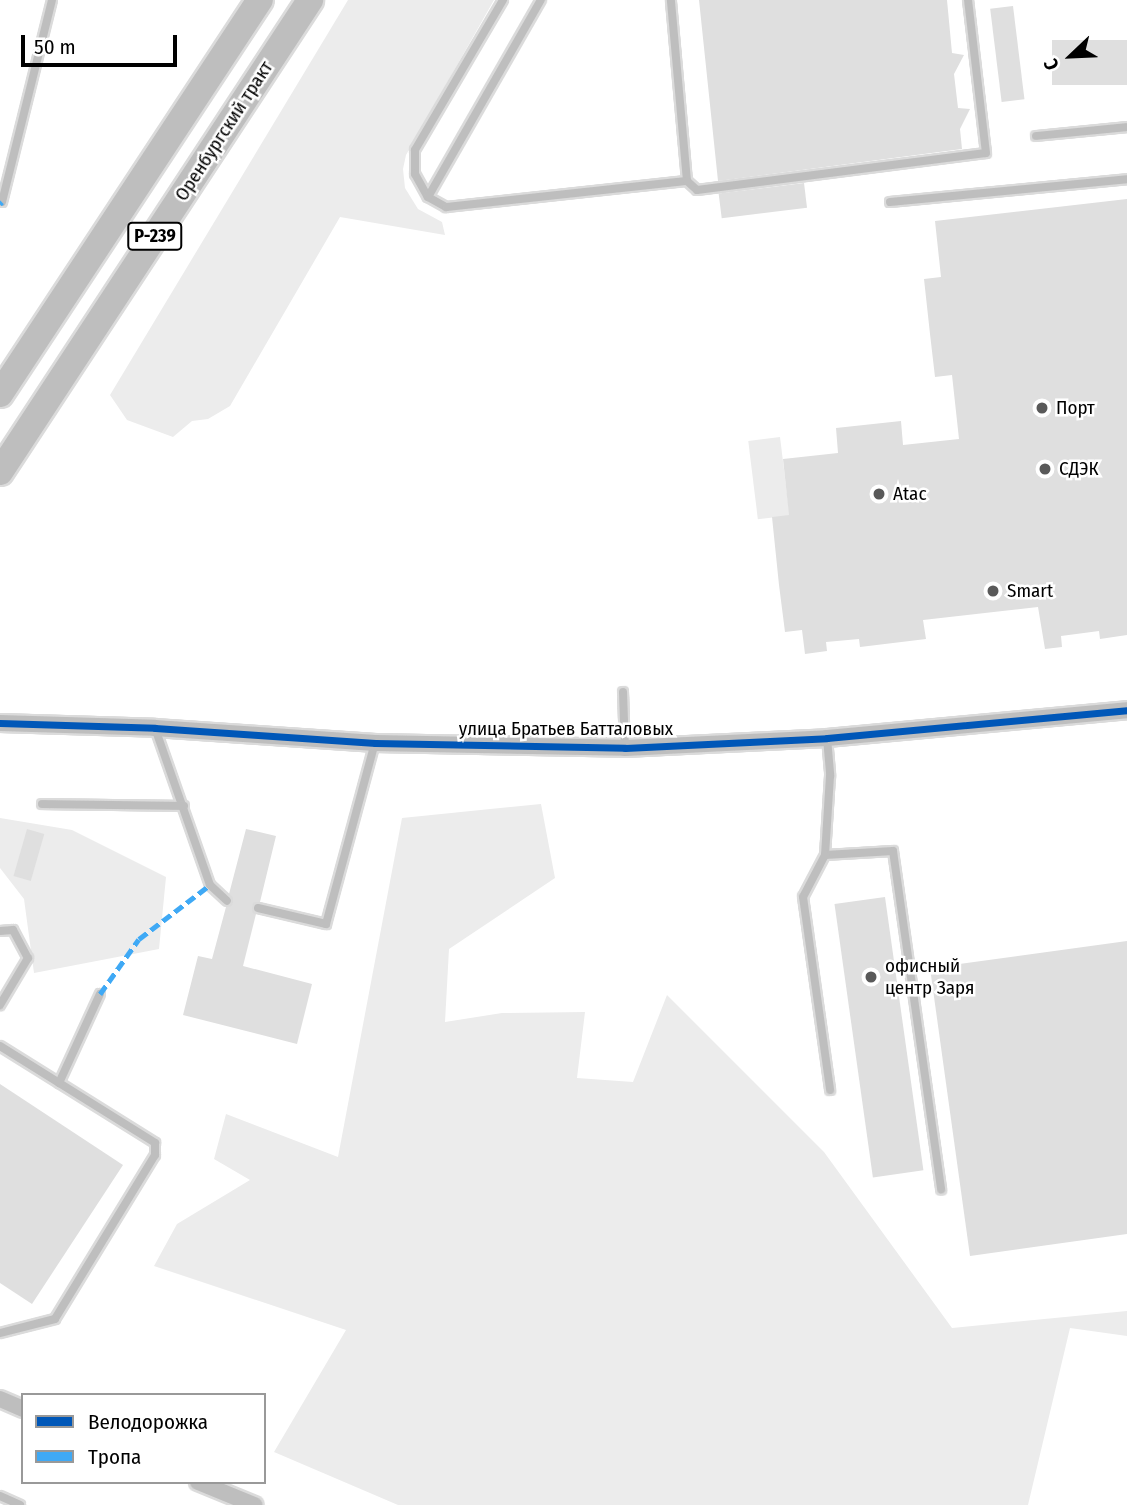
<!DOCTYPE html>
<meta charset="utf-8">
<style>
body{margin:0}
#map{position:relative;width:1127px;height:1505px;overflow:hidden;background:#fff;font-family:"Fira Sans Condensed",sans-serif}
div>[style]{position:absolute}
.green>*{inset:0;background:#ececec;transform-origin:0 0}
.building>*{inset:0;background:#dfdfdf;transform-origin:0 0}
.roads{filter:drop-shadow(2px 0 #dbdbdb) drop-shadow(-2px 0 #dbdbdb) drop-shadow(0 2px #dbdbdb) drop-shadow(0 -2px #dbdbdb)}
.lane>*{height:8px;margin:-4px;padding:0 4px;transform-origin:4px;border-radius:4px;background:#bebebe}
.street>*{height:16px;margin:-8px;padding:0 8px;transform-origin:8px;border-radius:8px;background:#bebebe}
.primary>*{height:26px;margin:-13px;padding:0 13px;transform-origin:13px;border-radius:13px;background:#bebebe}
.quiet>*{height:5px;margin-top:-2.5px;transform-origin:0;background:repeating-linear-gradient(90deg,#3fa9f5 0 10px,transparent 0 15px)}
.cycleway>*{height:7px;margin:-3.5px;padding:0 3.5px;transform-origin:3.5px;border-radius:3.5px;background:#0057b8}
.dots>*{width:19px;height:19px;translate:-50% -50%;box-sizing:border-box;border:4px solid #fff;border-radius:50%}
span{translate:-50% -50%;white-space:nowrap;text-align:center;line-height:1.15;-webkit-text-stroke:5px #fff;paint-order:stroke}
.shield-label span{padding:2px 5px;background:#fff;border:2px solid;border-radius:5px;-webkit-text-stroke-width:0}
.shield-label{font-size:18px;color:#000;font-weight:700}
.street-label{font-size:19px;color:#000}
.poi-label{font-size:19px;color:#000}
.left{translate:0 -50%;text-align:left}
.legend{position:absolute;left:21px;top:1393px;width:245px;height:91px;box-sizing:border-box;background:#fff;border:2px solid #999;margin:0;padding:9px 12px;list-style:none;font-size:21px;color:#000}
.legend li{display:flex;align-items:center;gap:14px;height:35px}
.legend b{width:35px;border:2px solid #999}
.north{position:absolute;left:1036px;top:21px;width:70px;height:70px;-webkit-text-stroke:5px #fff;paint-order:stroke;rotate:247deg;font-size:19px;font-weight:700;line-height:28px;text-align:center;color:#000}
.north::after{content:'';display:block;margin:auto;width:24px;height:32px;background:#000;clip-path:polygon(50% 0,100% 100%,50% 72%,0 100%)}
.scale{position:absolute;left:21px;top:35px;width:156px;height:32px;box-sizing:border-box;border:4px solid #000;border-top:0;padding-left:9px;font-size:21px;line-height:24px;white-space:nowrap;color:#000;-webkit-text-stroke:5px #fff;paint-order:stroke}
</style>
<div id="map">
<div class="green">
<i style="clip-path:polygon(348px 0,494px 0,406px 155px,403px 169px,405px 188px,418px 209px,442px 222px,445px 235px,340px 217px,230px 406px,208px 419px,192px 421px,173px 437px,127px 420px,110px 395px)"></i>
<i style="left:780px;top:437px;width:79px;height:32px;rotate:83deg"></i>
<i style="clip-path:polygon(541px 804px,555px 878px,449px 949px,445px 1022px,502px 1013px,585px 1012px,577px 1078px,633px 1082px,667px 995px,824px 1152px,952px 1328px,1127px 1311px,1127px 1336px,1070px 1328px,1028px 1505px,398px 1505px,274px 1452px,346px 1330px,154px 1266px,177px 1224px,250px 1180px,214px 1159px,226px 1114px,338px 1157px,402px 818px)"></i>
<i style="clip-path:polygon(0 818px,72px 830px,166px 877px,159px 949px,34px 973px,24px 899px,0 868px)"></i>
</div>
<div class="building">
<i style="clip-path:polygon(699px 0,947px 0,952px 53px,964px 55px,954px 74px,958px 108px,970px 109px,960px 129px,962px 149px,718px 181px)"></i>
<i style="left:1013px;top:6px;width:94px;height:23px;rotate:83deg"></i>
<i style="left:1127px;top:40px;width:45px;height:75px;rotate:90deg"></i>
<i style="left:804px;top:183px;width:25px;height:86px;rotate:83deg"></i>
<i style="clip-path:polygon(1127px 199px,1127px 635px,1100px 639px,1099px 631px,1061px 636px,1062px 647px,1045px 649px,1038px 607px,923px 620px,926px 639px,860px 647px,859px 639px,826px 642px,827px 651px,805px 654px,802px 630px,785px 632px,779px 585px,772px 517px,789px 515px,783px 459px,838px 453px,836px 428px,901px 421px,903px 445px,959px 439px,952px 375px,935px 377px,930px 334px,924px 279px,941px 277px,935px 221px)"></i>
<i style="left:27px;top:829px;width:18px;height:49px;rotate:16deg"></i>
<i style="clip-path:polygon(246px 829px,276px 836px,260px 902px,252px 906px,256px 914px,243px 966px,312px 984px,297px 1044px,183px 1015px,198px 956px,212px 959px,226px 907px,233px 903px,229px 894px)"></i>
<i style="left:885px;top:897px;width:276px;height:51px;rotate:82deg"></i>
<i style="clip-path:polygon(1127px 941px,1127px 1234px,970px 1256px,930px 968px)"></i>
<i style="clip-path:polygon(0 1084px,123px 1165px,32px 1304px,0 1283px)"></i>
</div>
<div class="roads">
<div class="lane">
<i style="left:503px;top:0;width:174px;rotate:120.4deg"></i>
<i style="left:415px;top:150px;width:24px;rotate:90deg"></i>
<i style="left:415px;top:174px;width:26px;rotate:61deg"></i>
<i style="left:428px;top:197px;width:21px;rotate:29deg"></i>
<i style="left:446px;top:207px;width:242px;rotate:-6.2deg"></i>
<i style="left:687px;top:181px;width:182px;rotate:-95.1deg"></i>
<i style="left:1036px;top:136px;width:91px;rotate:-5.6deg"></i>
<i style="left:687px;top:181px;width:13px;rotate:42deg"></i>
<i style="left:697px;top:190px;width:291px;rotate:-7.3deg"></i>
<i style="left:986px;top:153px;width:154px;rotate:-96.7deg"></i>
<i style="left:428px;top:197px;width:227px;rotate:-60.2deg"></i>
<i style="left:2px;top:202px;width:208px;rotate:-76.1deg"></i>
<i style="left:890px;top:202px;width:238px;rotate:-5.5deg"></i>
<i style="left:623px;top:692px;width:56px;rotate:88deg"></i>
<i style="left:155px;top:728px;width:166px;rotate:70.7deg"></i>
<i style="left:210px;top:885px;width:23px;rotate:43deg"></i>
<i style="left:827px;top:738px;width:38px;rotate:85deg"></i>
<i style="left:830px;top:776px;width:79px;rotate:93.6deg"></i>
<i style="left:825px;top:855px;width:68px;rotate:-3.4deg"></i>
<i style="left:893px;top:851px;width:342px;rotate:81.9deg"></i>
<i style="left:42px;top:804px;width:142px;rotate:0.8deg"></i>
<i style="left:825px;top:855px;width:47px;rotate:117.6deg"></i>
<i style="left:803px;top:897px;width:195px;rotate:82deg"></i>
<i style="left:258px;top:908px;width:70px;rotate:13.2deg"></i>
<i style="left:326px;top:924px;width:188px;rotate:-74.9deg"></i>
<i style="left:0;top:931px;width:13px;rotate:-4deg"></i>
<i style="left:13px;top:930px;width:32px;rotate:62deg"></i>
<i style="left:28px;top:958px;width:55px;rotate:120.8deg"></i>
<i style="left:0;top:1046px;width:183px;rotate:32deg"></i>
<i style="left:155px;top:1143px;width:12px;rotate:90deg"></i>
<i style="left:155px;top:1155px;width:192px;rotate:121.4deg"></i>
<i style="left:55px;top:1319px;width:57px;rotate:165.7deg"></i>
<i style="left:59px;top:1083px;width:98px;rotate:-65.3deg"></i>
<i style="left:0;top:1496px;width:22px;rotate:24deg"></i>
</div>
<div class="street">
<i style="left:0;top:723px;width:155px;rotate:1.8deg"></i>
<i style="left:155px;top:728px;width:221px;rotate:3.9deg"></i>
<i style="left:375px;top:743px;width:250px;rotate:1.1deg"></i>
<i style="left:625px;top:748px;width:202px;rotate:-2.8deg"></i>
<i style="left:827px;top:738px;width:301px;rotate:-5.3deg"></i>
<i style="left:0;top:1399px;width:25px;rotate:23deg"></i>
<i style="left:198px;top:1482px;width:61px;rotate:22.3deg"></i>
</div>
<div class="primary">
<i style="left:0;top:394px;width:472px;rotate:-56.6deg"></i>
<i style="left:0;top:472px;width:565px;rotate:-56.7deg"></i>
</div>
</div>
<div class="quiet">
<i style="left:0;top:204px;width:3px;rotate:-45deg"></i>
<i style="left:100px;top:994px;width:67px;rotate:-54.7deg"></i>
<i style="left:139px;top:939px;width:89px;rotate:-37.3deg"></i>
</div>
<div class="cycleway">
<i style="left:0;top:723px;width:155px;rotate:1.8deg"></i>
<i style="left:155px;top:728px;width:221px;rotate:3.9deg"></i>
<i style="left:375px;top:743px;width:250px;rotate:1.1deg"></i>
<i style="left:625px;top:748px;width:202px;rotate:-2.8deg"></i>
<i style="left:827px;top:738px;width:301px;rotate:-5.3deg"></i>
</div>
<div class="dots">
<i style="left:1042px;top:408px;background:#595959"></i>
<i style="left:1045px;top:469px;background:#595959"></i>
<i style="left:879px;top:494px;background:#595959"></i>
<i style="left:993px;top:591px;background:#595959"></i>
<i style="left:871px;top:977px;background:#595959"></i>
</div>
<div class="shield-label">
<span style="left:155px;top:236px">Р-239</span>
</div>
<div class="street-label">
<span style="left:224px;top:131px;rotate:-57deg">Оренбургский тракт</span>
<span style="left:566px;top:729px">улица Братьев Батталовых</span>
</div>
<div class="poi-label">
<span class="left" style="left:1056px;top:408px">Порт</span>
<span class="left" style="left:1059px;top:469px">СДЭК</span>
<span class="left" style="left:893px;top:494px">Atac</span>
<span class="left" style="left:1007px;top:591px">Smart</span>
<span class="left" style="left:885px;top:977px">офисный<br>центр Заря</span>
</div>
<ul class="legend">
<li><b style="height:9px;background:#0057b8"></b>Велодорожка</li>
<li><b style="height:9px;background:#3fa9f5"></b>Тропа</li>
</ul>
<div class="north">С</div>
<div class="scale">50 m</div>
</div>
